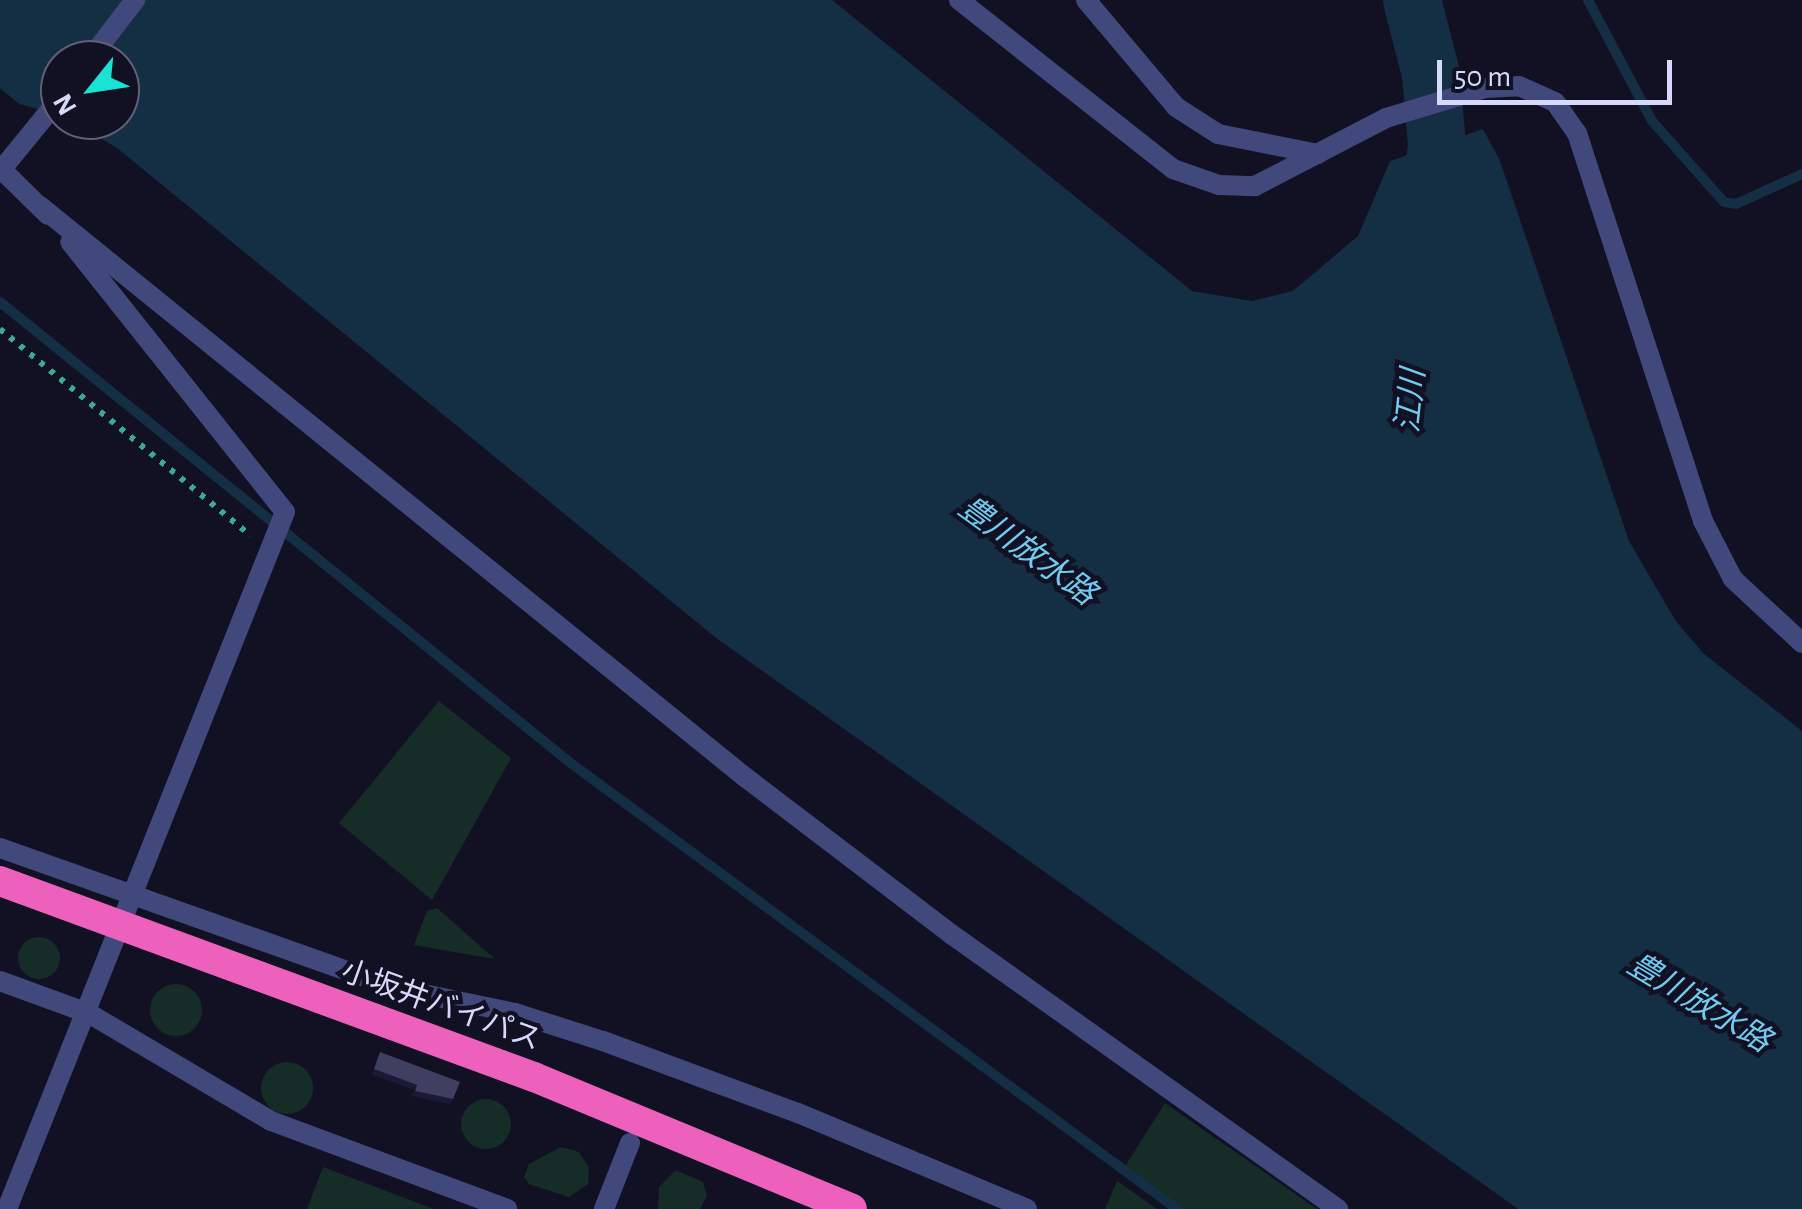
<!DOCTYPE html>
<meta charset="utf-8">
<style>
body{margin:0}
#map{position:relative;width:1802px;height:1209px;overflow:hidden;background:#111123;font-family:"Alegreya Sans","Noto Sans JP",sans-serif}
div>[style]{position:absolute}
.green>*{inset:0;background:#152c27}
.round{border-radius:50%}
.water>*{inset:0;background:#142e44}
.stream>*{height:10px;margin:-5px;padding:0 5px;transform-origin:5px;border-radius:5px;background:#142e44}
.river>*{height:58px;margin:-29px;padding:0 29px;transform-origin:29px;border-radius:29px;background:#142e44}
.path>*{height:6px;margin-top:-3px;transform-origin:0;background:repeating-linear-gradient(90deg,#3da98f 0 5px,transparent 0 13px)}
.street>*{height:20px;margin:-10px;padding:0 10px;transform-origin:10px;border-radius:10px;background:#41497c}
.highway>*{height:30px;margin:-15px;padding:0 15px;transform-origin:15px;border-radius:15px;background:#ed60bc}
.shaded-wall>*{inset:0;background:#1a1936;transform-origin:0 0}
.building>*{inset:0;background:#3f3f61}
span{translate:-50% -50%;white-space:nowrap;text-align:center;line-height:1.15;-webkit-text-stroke:9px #111123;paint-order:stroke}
.street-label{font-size:30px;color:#d7d9fa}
.water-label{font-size:32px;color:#71caef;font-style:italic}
.north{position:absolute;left:40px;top:40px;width:100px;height:100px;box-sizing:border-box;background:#111123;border:2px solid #606179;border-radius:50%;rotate:240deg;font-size:28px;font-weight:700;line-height:40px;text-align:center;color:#d7d9fa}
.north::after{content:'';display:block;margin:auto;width:35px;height:45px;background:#1ae3d4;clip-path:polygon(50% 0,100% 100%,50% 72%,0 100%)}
.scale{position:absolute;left:1437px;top:60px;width:235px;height:45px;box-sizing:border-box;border:5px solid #d7d9fa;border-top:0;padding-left:12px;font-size:30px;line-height:35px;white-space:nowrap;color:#d7d9fa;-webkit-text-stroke:8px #111123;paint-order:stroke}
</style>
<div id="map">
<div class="green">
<i style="clip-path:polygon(439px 701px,511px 758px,432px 900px,339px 823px)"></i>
<i style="clip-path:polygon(437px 908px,495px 959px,414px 945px,427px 911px)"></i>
<i class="round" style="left:18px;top:937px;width:42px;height:42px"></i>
<i class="round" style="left:150px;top:984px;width:52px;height:52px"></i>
<i class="round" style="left:261px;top:1062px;width:52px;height:52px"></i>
<i class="round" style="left:461px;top:1099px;width:50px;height:50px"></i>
<i style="clip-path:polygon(1165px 1103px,1317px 1209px,1182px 1209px,1124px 1168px)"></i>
<i style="clip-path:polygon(561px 1147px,579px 1152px,589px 1168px,588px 1184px,569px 1197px,529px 1184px,524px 1177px,529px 1164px)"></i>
<i style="clip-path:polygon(323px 1167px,434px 1209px,307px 1209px)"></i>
<i style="clip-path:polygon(676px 1170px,703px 1182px,707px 1196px,700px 1209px,658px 1209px,659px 1187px)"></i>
<i style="clip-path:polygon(1117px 1181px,1157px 1209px,1105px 1209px)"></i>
</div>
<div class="water">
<i style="clip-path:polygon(0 0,832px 0,1192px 291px,1252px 301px,1293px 291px,1358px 236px,1390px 161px,1483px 129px,1500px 161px,1629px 541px,1675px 620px,1703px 653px,1802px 731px,1802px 1209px,1518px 1209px,715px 637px,117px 148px,70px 120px,120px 120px,120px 60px,60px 60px,60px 115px,19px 104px,0 88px)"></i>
</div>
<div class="stream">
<i style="left:1588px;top:0;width:137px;rotate:62.1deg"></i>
<i style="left:1652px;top:121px;width:108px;rotate:48.4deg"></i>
<i style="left:1724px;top:202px;width:12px;rotate:9deg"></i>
<i style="left:1736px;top:204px;width:72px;rotate:-24.4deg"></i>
<i style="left:0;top:302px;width:735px;rotate:38.93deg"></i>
<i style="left:572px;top:764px;width:751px;rotate:36.34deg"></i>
</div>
<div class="river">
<i style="left:1412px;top:0;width:76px;rotate:75.6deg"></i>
<i style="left:1431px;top:74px;width:71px;rotate:85.2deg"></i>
<i style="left:1437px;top:145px;width:77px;rotate:95.9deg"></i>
</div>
<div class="path">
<i style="left:0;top:329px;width:325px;rotate:39.5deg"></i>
</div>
<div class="street">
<i style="left:959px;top:0;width:273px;rotate:38.3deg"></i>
<i style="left:1173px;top:169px;width:49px;rotate:19.2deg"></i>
<i style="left:1219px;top:185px;width:36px;rotate:2deg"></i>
<i style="left:1255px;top:186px;width:148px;rotate:-27.4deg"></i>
<i style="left:1386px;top:118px;width:103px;rotate:-16.9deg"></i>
<i style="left:1485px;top:88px;width:34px;rotate:-3deg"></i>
<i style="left:1519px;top:86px;width:39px;rotate:24deg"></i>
<i style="left:1555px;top:102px;width:38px;rotate:55deg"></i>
<i style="left:1577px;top:133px;width:408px;rotate:72deg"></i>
<i style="left:1703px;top:521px;width:65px;rotate:62.7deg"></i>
<i style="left:1733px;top:579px;width:94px;rotate:42.8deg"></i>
<i style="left:1086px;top:0;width:140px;rotate:49.9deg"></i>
<i style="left:1176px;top:107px;width:50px;rotate:32.7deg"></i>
<i style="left:1218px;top:134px;width:102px;rotate:11.3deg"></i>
<i style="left:89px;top:60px;width:76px;rotate:-52.5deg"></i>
<i style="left:0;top:168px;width:67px;rotate:44.4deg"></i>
<i style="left:2px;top:169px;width:92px;rotate:-50.8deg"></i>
<i style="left:40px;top:206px;width:907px;rotate:39.01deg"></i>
<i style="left:745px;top:777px;width:259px;rotate:37.3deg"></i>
<i style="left:951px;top:934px;width:475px;rotate:35.4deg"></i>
<i style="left:0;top:848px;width:419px;rotate:19.5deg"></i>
<i style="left:395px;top:988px;width:123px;rotate:11.8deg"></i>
<i style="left:515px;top:1013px;width:92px;rotate:17.7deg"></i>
<i style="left:603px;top:1041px;width:208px;rotate:20.3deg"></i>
<i style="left:798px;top:1113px;width:248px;rotate:22.7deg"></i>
<i style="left:0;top:981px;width:96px;rotate:20.1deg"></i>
<i style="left:90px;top:1014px;width:210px;rotate:30.6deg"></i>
<i style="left:271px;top:1121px;width:252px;rotate:20.4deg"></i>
<i style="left:7px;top:1209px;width:750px;rotate:-68.26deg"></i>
<i style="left:285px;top:512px;width:345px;rotate:-128.5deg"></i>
<i style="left:604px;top:1209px;width:71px;rotate:-68.5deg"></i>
</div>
<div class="highway">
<i style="left:0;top:881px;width:569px;rotate:20.16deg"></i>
<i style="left:534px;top:1077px;width:344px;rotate:22.5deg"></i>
</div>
<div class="shaded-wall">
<i style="left:374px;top:1069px;width:46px;height:6px;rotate:20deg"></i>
<i style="clip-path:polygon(415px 1091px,453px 1099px,450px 1104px,411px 1096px)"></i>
</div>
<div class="building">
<i style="clip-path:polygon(380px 1052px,460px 1082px,453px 1099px,415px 1091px,417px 1085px,374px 1069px)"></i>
</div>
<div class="street-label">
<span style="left:441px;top:1006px;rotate:20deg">小坂井バイパス</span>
</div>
<div class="water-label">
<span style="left:1411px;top:401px;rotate:-84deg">江川</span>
<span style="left:1027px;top:551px;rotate:36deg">豊川放水路</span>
<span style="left:1699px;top:1003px;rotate:31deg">豊川放水路</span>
</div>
<div class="north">N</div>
<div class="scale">50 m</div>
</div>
